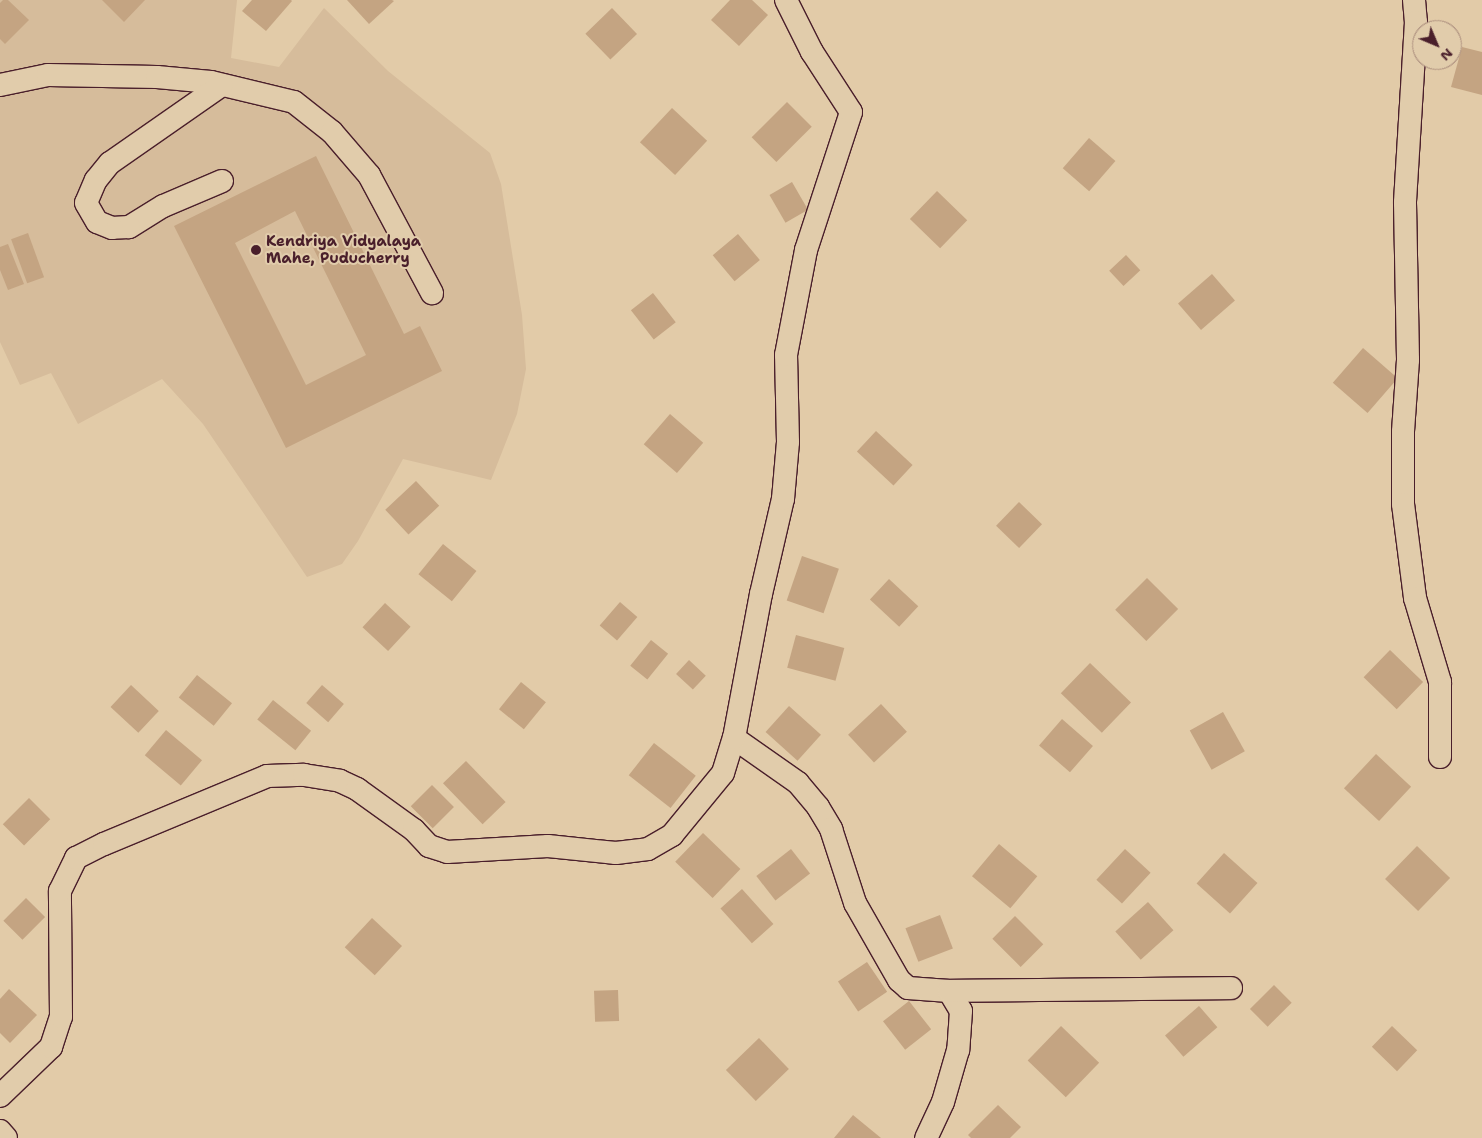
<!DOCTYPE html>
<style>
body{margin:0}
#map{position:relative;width:1482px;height:1138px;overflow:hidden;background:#e2cba8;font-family:"Shantell Sans",sans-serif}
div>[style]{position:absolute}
.built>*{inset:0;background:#d6bc9b}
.building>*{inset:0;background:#c4a482;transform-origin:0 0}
.roads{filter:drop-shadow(1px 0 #4a1f2b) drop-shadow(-1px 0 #4a1f2b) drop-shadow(0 1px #4a1f2b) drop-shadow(0 -1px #4a1f2b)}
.minor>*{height:22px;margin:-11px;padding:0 11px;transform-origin:11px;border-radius:11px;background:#e1ccab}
.dots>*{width:14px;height:14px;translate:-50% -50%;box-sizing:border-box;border:2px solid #e1ccab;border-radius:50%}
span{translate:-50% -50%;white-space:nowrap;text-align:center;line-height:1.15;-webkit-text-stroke:4px #e1ccab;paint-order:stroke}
.poi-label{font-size:15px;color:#4a1f2b;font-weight:700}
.left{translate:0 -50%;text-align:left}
.north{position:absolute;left:1412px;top:20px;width:50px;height:50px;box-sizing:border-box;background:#e1ccab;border:1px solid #a58778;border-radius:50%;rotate:135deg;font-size:14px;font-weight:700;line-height:20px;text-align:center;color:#4a1f2b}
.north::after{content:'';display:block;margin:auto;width:18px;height:22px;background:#4a1f2b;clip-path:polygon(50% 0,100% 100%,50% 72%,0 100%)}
</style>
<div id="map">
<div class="built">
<i style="clip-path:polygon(0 0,237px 0,231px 58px,279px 67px,324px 8px,388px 71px,490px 153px,501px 184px,522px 315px,526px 369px,517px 414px,491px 480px,403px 459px,358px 541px,342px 564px,307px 577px,203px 424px,162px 379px,78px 424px,51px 373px,20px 385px,0 342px)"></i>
</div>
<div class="building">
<i style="clip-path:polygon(3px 0,8px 0,29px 20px,5px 44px,0 39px,0 3px)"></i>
<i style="clip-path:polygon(102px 0,145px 0,124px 22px)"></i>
<i style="clip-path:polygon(252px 0,291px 0,292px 1px,266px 31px,242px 11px)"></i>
<i style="clip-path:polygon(347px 0,392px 0,394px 1px,369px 24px)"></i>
<i style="clip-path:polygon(730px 0,752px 0,768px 15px,739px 46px,711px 20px)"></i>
<i style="left:612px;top:8px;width:36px;height:37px;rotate:46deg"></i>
<i style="clip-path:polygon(1462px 47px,1482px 52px,1482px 95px,1451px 87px)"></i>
<i style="left:787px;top:102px;width:35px;height:50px;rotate:45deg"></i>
<i style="left:672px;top:108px;width:48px;height:47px;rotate:43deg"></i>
<i style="left:1089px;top:138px;width:35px;height:40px;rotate:41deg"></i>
<i style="clip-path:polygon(evenodd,316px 156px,404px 334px,420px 326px,442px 371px,286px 448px,174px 226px,316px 156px,295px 211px,366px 355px,306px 385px,235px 243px,295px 211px)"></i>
<i style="left:792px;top:182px;width:32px;height:26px;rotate:60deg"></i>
<i style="left:937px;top:191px;width:42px;height:39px;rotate:44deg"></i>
<i style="left:28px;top:233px;width:47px;height:18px;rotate:70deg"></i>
<i style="left:738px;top:234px;width:34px;height:33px;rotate:50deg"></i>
<i style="clip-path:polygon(8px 244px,24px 284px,8px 290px,0 270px,0 247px)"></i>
<i style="left:1126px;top:255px;width:21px;height:23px;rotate:47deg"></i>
<i style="left:1212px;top:274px;width:35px;height:45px;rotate:49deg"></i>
<i style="left:653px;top:293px;width:37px;height:28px;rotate:52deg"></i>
<i style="left:1363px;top:348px;width:46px;height:46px;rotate:41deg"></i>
<i style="left:670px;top:414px;width:44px;height:40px;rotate:41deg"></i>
<i style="left:876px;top:431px;width:50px;height:28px;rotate:43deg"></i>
<i style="left:416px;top:481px;width:34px;height:42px;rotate:47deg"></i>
<i style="left:1019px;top:502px;width:32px;height:33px;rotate:44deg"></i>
<i style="left:443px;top:544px;width:43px;height:39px;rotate:39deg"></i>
<i style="left:802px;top:556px;width:39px;height:47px;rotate:19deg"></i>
<i style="left:1147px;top:578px;width:44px;height:45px;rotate:45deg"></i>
<i style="left:889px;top:579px;width:40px;height:28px;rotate:43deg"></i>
<i style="left:620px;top:602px;width:23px;height:31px;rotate:41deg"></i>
<i style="left:385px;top:603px;width:35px;height:33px;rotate:43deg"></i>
<i style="left:796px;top:635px;width:50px;height:34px;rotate:15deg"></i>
<i style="left:651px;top:640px;width:22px;height:33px;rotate:39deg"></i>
<i style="left:1390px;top:650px;width:46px;height:38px;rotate:44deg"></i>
<i style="left:689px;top:660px;width:23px;height:19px;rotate:43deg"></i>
<i style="left:1090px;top:663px;width:57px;height:42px;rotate:44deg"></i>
<i style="left:197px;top:675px;width:45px;height:29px;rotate:39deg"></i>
<i style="left:521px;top:682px;width:32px;height:35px;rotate:39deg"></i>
<i style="left:131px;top:685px;width:38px;height:30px;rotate:43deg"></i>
<i style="left:322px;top:685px;width:29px;height:24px;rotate:41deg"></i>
<i style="left:273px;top:700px;width:49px;height:25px;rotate:39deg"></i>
<i style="left:881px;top:704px;width:38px;height:45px;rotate:47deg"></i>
<i style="left:789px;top:706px;width:43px;height:35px;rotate:42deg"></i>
<i style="left:1223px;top:712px;width:45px;height:38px;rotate:61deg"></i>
<i style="left:1062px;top:719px;width:41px;height:35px;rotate:41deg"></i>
<i style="left:166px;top:730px;width:47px;height:33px;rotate:40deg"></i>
<i style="left:654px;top:743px;width:53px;height:41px;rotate:38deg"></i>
<i style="left:1376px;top:754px;width:48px;height:47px;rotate:43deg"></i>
<i style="left:466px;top:761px;width:57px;height:32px;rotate:46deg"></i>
<i style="left:432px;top:785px;width:31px;height:30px;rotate:45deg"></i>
<i style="left:29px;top:798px;width:30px;height:37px;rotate:45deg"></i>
<i style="left:703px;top:833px;width:52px;height:40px;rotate:44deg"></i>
<i style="left:999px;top:844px;width:50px;height:42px;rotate:40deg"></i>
<i style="left:1417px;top:846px;width:46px;height:46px;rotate:44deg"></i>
<i style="left:791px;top:849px;width:31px;height:44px;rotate:52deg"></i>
<i style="left:1125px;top:849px;width:35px;height:42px;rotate:43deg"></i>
<i style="left:1224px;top:853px;width:45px;height:41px;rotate:42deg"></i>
<i style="left:742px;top:889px;width:47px;height:29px;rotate:48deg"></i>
<i style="left:26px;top:898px;width:27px;height:32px;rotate:45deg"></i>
<i style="left:1148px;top:902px;width:38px;height:44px;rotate:48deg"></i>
<i style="left:940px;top:915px;width:36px;height:37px;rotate:69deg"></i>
<i style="left:1015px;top:916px;width:40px;height:32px;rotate:45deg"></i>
<i style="left:372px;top:918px;width:41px;height:40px;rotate:43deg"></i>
<i style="left:867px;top:962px;width:36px;height:35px;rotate:56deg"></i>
<i style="left:1274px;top:985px;width:25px;height:34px;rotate:45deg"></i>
<i style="clip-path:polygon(9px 989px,37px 1015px,10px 1043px,0 1033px,0 999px)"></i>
<i style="left:618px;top:990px;width:31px;height:24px;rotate:88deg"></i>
<i style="left:909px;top:1001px;width:36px;height:33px;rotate:52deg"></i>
<i style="left:1199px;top:1006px;width:28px;height:45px;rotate:49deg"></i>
<i style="left:1061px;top:1026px;width:53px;height:48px;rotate:44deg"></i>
<i style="left:1392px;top:1026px;width:35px;height:29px;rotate:44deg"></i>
<i style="left:759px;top:1038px;width:43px;height:46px;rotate:46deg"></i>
<i style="clip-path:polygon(998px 1105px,1021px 1127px,1010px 1138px,971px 1138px,968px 1135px)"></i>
<i style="clip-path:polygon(853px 1115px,881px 1138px,834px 1138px)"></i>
</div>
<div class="roads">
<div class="minor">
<i style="left:1414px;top:0;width:22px;rotate:85deg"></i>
<i style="left:1416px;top:22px;width:181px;rotate:93.5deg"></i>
<i style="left:1405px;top:203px;width:157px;rotate:88.9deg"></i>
<i style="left:1408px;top:360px;width:72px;rotate:94deg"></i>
<i style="left:1403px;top:432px;width:72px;rotate:90deg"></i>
<i style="left:1403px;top:504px;width:95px;rotate:82.7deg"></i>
<i style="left:1415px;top:598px;width:88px;rotate:73.4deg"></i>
<i style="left:1440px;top:682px;width:75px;rotate:90deg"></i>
<i style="left:0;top:85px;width:49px;rotate:-11.8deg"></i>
<i style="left:48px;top:75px;width:109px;rotate:1.1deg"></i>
<i style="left:157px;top:77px;width:54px;rotate:5.3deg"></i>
<i style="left:211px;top:82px;width:85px;rotate:13.5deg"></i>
<i style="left:294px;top:102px;width:48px;rotate:38.3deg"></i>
<i style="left:332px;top:132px;width:57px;rotate:49.3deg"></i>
<i style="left:369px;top:175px;width:134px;rotate:61.9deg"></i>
<i style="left:222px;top:181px;width:64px;rotate:157deg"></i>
<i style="left:163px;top:206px;width:40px;rotate:148deg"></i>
<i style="left:129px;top:227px;width:17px;rotate:177deg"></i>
<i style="left:112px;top:228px;width:16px;rotate:-158deg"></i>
<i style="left:97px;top:222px;width:22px;rotate:-120deg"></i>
<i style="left:86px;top:203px;width:25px;rotate:-67deg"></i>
<i style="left:96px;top:180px;width:22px;rotate:-51deg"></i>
<i style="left:110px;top:163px;width:136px;rotate:-34.9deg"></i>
<i style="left:734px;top:738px;width:78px;rotate:35.1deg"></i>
<i style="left:798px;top:783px;width:31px;rotate:50deg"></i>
<i style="left:818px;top:807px;width:26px;rotate:59deg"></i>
<i style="left:831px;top:829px;width:78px;rotate:72deg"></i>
<i style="left:855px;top:903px;width:89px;rotate:60.3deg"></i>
<i style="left:899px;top:980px;width:12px;rotate:42deg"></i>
<i style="left:908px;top:988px;width:41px;rotate:4.2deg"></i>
<i style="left:949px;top:991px;width:23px;rotate:59deg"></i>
<i style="left:961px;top:1011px;width:39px;rotate:94deg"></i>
<i style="left:958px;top:1050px;width:54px;rotate:106.1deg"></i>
<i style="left:943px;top:1102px;width:40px;rotate:115deg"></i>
<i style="left:949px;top:991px;width:282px;rotate:-0.6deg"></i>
<i style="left:0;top:1096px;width:71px;rotate:-43.9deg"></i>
<i style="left:51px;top:1047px;width:32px;rotate:-72deg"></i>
<i style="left:61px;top:1017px;width:126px;rotate:-90.5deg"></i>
<i style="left:60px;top:891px;width:37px;rotate:-64deg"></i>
<i style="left:76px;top:858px;width:31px;rotate:-27deg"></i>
<i style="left:104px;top:844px;width:177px;rotate:-22.6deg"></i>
<i style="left:267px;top:776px;width:37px;rotate:-2deg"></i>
<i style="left:304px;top:775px;width:36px;rotate:9deg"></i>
<i style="left:340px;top:781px;width:19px;rotate:25deg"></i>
<i style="left:357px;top:789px;width:70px;rotate:35.7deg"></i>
<i style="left:414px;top:830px;width:22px;rotate:47deg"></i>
<i style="left:429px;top:846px;width:19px;rotate:18deg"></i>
<i style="left:447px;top:852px;width:101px;rotate:-3.4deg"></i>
<i style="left:548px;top:846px;width:68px;rotate:5.9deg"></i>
<i style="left:616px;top:853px;width:32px;rotate:-7deg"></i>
<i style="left:648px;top:849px;width:28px;rotate:-30deg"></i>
<i style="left:672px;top:835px;width:80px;rotate:-50.6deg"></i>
<i style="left:723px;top:773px;width:37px;rotate:-73deg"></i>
<i style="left:734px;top:738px;width:147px;rotate:-79.4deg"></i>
<i style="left:761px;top:594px;width:98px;rotate:-77deg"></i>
<i style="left:783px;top:499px;width:57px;rotate:-85deg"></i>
<i style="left:788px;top:442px;width:87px;rotate:-91.3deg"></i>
<i style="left:786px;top:355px;width:107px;rotate:-79.2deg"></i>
<i style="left:806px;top:250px;width:145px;rotate:-71.9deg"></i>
<i style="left:851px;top:112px;width:72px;rotate:-123deg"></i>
<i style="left:812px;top:52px;width:58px;rotate:-116.6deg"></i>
<i style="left:0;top:1131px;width:9px;rotate:49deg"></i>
</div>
</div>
<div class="dots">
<i style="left:256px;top:250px;background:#4a1f2b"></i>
</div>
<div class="poi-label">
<span class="left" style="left:266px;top:250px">Kendriya Vidyalaya<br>Mahe, Puducherry</span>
</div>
<div class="north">N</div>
</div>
